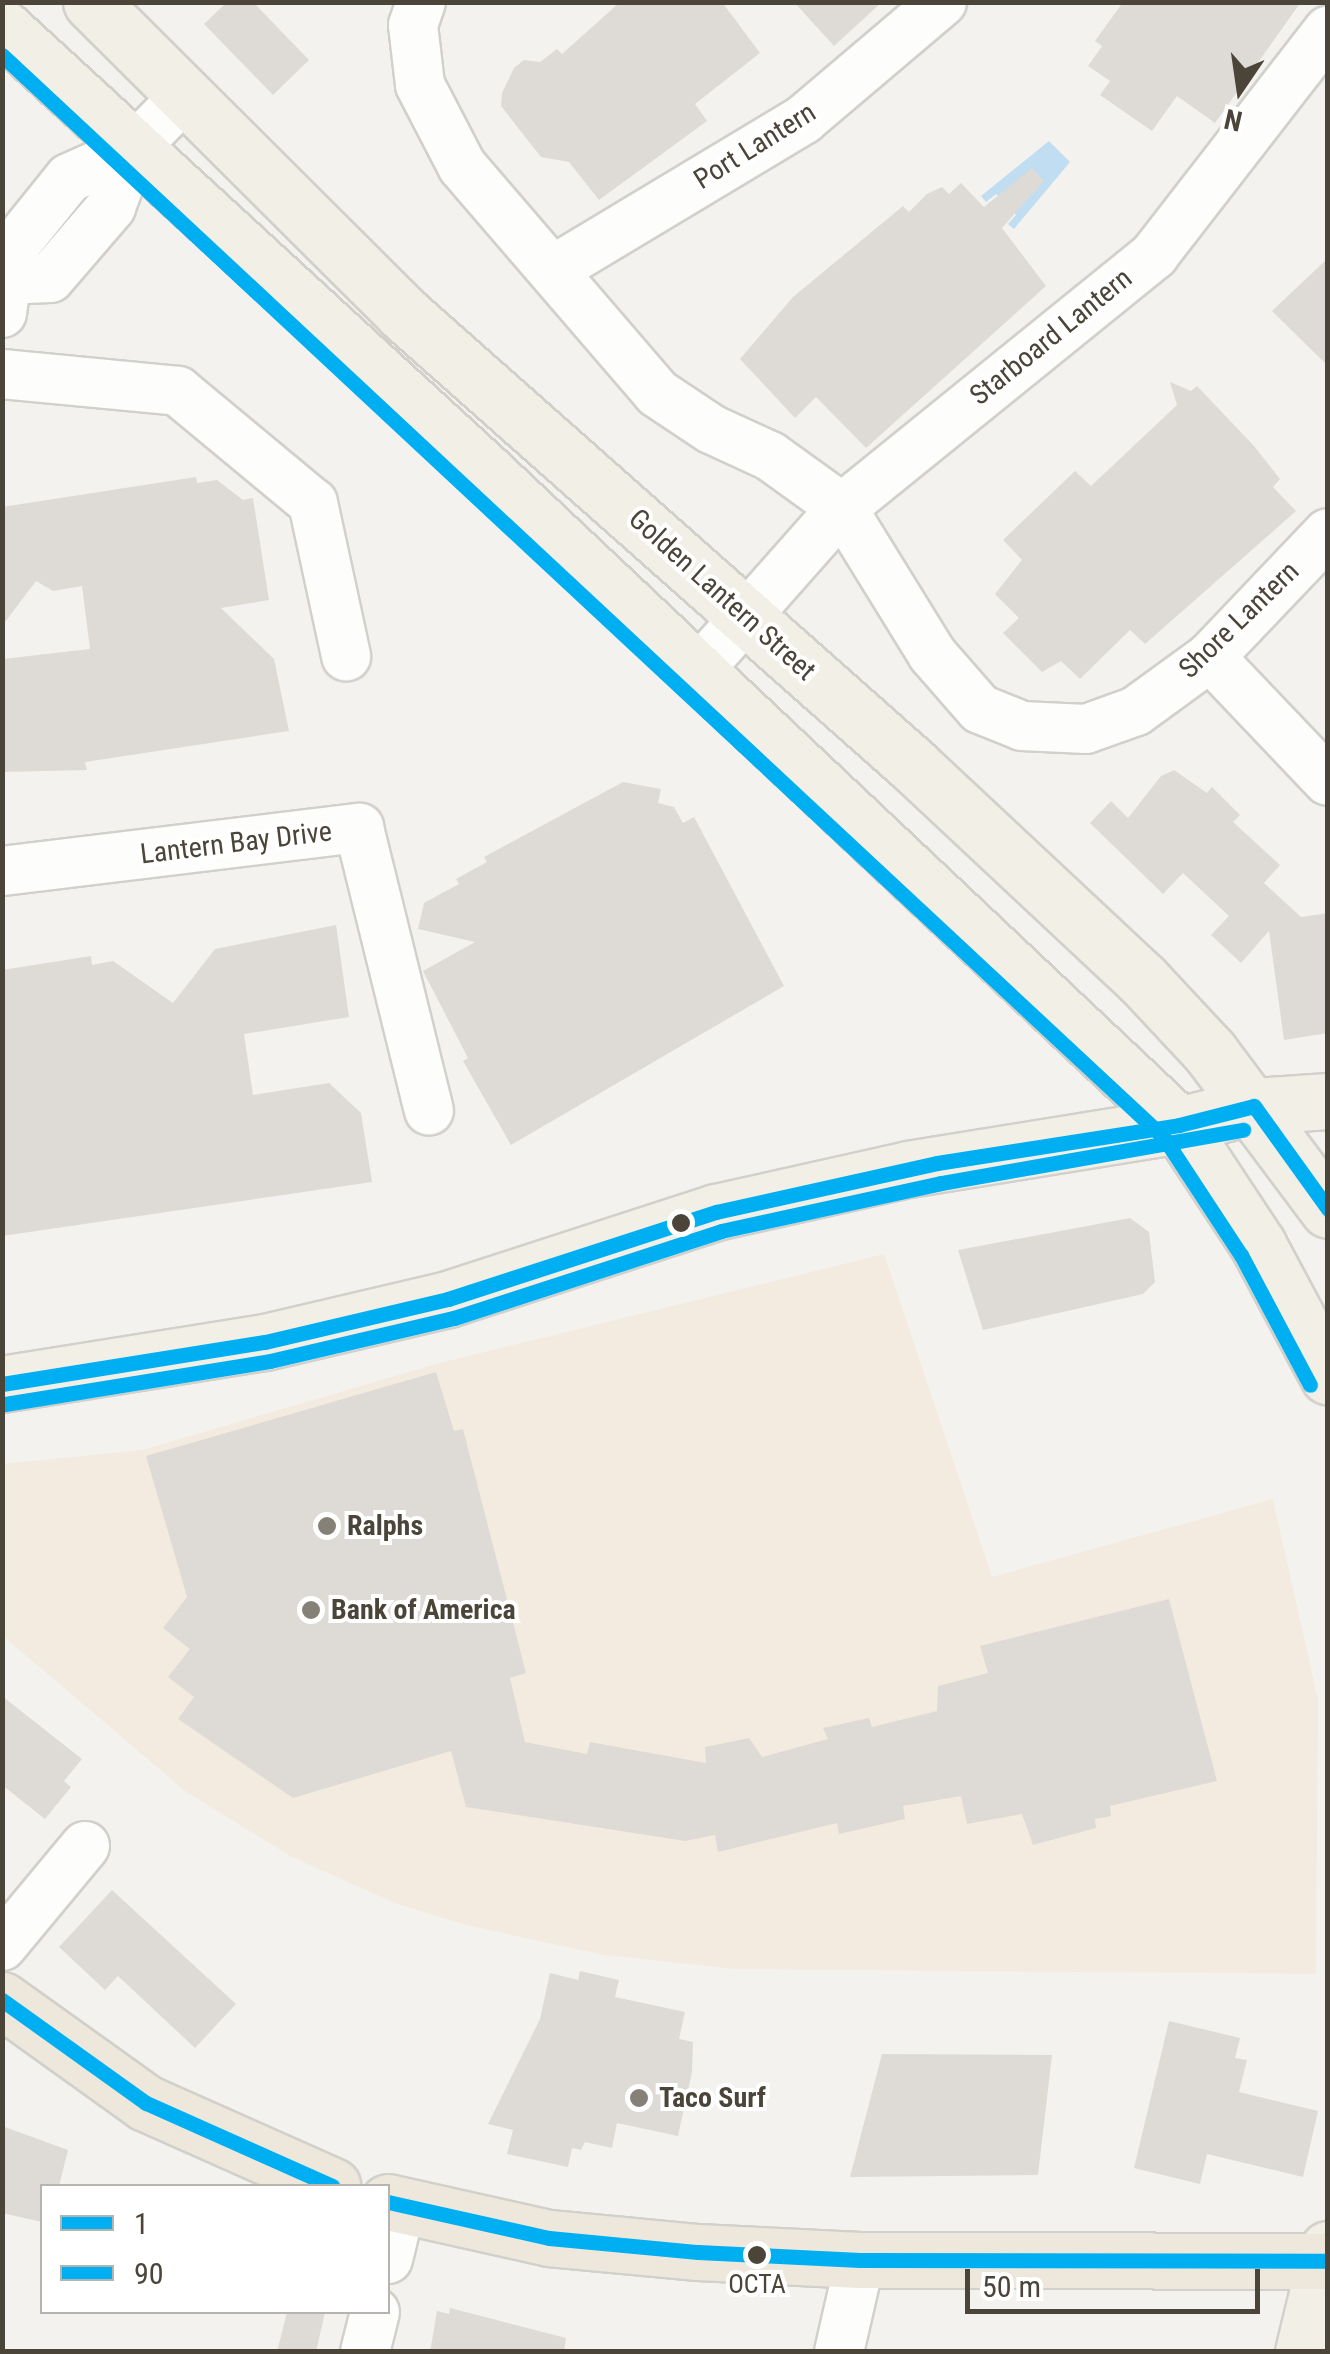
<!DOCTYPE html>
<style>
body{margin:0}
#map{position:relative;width:1330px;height:2354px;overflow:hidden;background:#f4f2ee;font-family:"Roboto Condensed",sans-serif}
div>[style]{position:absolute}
.commercial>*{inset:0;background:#f3ebdf}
.water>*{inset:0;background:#c0ddf1}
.building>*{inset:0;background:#dedbd6}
.roads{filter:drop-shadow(2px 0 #d2d0cb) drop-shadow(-2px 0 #d2d0cb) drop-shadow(0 2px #d2d0cb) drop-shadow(0 -2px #d2d0cb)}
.minor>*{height:48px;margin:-24px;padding:0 24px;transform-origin:24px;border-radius:24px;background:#fdfdfc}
.major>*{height:55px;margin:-27.5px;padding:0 27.5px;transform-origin:27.5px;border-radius:27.5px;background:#f2efe6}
.highway>*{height:55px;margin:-27.5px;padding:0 27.5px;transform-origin:27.5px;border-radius:27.5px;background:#ede8db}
.bus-1>*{height:15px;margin:-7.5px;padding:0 7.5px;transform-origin:7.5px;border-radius:7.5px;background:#00aff2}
.bus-2>*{height:15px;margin:-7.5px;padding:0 7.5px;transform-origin:7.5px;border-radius:7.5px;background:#00aff2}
.dots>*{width:28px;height:28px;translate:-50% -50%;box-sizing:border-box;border:5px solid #fff;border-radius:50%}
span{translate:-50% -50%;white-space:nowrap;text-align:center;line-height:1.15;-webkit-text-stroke:8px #fff;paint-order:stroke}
.bus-label{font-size:26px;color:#4b4439}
.street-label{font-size:28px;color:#4b4439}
.poi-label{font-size:28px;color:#4b4439;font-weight:700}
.left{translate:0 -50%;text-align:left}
.frame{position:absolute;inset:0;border:5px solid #4b4439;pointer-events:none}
.legend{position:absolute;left:40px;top:2184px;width:350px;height:130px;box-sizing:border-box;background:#fff;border:2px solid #b7b4b0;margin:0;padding:12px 18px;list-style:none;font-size:30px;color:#4b4439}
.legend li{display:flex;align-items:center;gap:20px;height:50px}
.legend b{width:50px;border:2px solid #b7b4b0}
.north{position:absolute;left:1190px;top:40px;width:100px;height:100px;-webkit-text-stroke:8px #fff;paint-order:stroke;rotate:193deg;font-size:28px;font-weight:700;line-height:40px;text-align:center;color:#4b4439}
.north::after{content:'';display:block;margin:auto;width:35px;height:45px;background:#4b4439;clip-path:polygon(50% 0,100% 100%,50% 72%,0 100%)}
.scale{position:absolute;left:965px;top:2269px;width:295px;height:45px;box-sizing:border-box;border:5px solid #4b4439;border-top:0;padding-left:12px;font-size:30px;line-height:35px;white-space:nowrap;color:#4b4439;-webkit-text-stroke:8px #fff;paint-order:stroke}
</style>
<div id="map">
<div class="commercial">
<i style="clip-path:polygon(884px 1254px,992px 1577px,1273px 1499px,1318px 1700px,1316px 1974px,735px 1969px,604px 1955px,466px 1925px,397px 1904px,290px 1856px,185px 1791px,3px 1636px,2px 1464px,142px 1450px,436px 1364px)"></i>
</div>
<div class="water">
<i style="clip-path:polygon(1049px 141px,1070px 162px,1014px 229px,1008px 224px,1016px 215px,996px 194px,986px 202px,981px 196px)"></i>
</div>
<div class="building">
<i style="clip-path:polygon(227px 2px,253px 2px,309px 60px,273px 95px,204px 24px)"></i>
<i style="clip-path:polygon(620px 2px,722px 2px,760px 53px,695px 104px,707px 121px,599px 200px,569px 162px,541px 157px,501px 106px,502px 93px,514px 68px,524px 60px,540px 62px,557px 49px,562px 54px)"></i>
<i style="clip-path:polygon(794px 2px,882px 2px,834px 46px)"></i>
<i style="clip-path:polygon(1123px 2px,1301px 2px,1215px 123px,1177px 96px,1152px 131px,1100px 95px,1110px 81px,1088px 66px,1102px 46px,1095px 41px)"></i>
<i style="clip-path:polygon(1032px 168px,1044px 181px,1002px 228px,1046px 286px,866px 448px,816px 397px,795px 418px,740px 359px,793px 297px,903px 206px,909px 212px,927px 194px,942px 187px,949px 194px,961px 183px,984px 207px)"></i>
<i style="clip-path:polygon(1328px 258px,1328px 366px,1272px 311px)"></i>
<i style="clip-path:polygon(1170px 382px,1191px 391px,1197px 386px,1254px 446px,1280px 479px,1273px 487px,1296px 511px,1145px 644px,1130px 630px,1080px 679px,1061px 661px,1042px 672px,1003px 633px,1019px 618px,995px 594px,1022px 560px,1003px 540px,1075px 471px,1091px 486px,1177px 405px)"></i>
<i style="clip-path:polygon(196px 477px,197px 483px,217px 480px,243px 500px,253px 498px,269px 600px,221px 608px,274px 659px,289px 731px,85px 762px,87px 770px,2px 772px,2px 659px,90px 649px,82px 586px,53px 591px,36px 581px,2px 626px,2px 507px)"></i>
<i style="clip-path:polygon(1174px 770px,1207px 793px,1212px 787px,1240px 815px,1233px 822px,1280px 865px,1264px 883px,1301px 917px,1328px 913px,1328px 1033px,1284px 1040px,1269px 931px,1241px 963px,1211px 935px,1229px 916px,1183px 873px,1163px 894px,1090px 823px,1111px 801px,1128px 818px,1161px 776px)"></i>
<i style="clip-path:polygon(623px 782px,661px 789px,658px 803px,674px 807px,683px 823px,694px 817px,784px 986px,511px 1145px,463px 1061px,468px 1058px,423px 971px,475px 942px,418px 929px,424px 903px,459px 884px,456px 879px,487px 862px,484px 857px)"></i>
<i style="clip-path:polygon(336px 925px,349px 1017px,244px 1034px,253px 1095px,329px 1083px,361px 1113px,372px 1182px,2px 1236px,2px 970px,91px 956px,92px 965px,113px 961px,173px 1003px,215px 949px)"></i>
<i style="clip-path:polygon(1130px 1218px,1149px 1232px,1155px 1282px,1143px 1294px,983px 1330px,958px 1250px)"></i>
<i style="clip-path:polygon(436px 1372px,454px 1431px,463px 1429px,526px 1673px,510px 1678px,525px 1742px,587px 1754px,590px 1742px,706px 1763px,705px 1747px,749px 1738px,762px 1757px,828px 1739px,823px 1728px,869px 1718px,872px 1727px,937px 1711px,938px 1686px,988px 1673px,980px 1646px,1169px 1599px,1217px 1781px,1110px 1806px,1111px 1816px,1095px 1819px,1096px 1828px,1033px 1845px,1022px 1814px,967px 1824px,961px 1796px,903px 1806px,905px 1819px,839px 1834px,837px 1823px,718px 1852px,715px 1835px,685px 1841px,466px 1807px,451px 1751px,293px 1798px,178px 1719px,194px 1697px,168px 1677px,190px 1649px,163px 1628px,187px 1597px,146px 1456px)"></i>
<i style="clip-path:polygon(2px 1696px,82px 1759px,64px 1781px,71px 1787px,45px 1819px,2px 1785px)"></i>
<i style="clip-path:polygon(112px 1890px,236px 2004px,195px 2048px,118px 1976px,105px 1990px,59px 1947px)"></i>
<i style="clip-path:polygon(580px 1971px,619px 1980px,615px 1997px,685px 2012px,679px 2039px,693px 2042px,692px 2072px,678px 2136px,617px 2123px,612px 2148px,585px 2142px,581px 2150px,572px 2148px,568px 2167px,507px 2154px,513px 2130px,488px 2124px,540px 2019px,550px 1973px,578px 1980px)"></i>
<i style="clip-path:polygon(1169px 2021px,1240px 2038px,1235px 2058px,1247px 2060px,1239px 2092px,1318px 2111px,1303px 2177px,1207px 2154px,1200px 2184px,1134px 2168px)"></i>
<i style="clip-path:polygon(882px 2054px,1052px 2055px,1038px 2175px,850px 2177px)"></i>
<i style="clip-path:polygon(2px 2126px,68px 2150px,59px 2186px,42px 2186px,42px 2222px,2px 2213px)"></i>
<i style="clip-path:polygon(450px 2308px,566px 2338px,564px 2352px,430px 2352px,437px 2311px,449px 2314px)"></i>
<i style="clip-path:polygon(287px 2312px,325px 2312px,316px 2352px,277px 2352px)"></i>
</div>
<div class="roads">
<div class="minor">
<i style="left:421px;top:2px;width:24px;rotate:109deg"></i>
<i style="left:413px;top:25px;width:60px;rotate:83.3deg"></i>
<i style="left:420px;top:85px;width:91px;rotate:62.6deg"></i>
<i style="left:462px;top:166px;width:299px;rotate:49.3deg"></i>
<i style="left:657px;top:393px;width:65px;rotate:33.7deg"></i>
<i style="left:711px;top:429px;width:65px;rotate:24.6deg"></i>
<i style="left:770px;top:456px;width:89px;rotate:35.8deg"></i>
<i style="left:842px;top:508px;width:172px;rotate:58.3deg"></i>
<i style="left:932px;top:654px;width:73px;rotate:48.9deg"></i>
<i style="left:980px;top:709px;width:45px;rotate:22deg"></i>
<i style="left:1022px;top:726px;width:64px;rotate:2.7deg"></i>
<i style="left:1086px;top:729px;width:53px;rotate:-19.8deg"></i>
<i style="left:1136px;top:711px;width:92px;rotate:-36.1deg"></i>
<i style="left:1210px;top:657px;width:171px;rotate:-46.4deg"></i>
<i style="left:553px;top:270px;width:293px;rotate:-31deg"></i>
<i style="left:804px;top:119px;width:181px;rotate:-40.3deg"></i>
<i style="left:2px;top:280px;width:48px;rotate:-2.4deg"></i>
<i style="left:50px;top:278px;width:94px;rotate:-49.3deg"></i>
<i style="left:111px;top:207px;width:61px;rotate:-69.8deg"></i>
<i style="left:132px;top:150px;width:73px;rotate:-45.6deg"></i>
<i style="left:2px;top:313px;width:64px;rotate:-81.9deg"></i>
<i style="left:11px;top:250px;width:92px;rotate:-51.1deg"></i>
<i style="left:69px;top:178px;width:69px;rotate:-24deg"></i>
<i style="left:2px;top:374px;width:177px;rotate:5.5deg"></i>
<i style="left:178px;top:391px;width:175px;rotate:39.7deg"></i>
<i style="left:313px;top:503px;width:157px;rotate:77.8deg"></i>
<i style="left:1210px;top:657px;width:171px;rotate:46.4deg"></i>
<i style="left:695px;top:674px;width:222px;rotate:-48.5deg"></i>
<i style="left:842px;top:508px;width:402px;rotate:-39deg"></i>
<i style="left:1154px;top:255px;width:284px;rotate:-52.2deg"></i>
<i style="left:2px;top:871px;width:360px;rotate:-6.9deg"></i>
<i style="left:359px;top:828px;width:291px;rotate:76.1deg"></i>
<i style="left:2px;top:1946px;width:130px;rotate:-50.3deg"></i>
<i style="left:388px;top:2259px;width:55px;rotate:-76.2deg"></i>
<i style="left:365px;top:2352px;width:41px;rotate:-76deg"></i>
<i style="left:839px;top:2352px;width:94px;rotate:-77.1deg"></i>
</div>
<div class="major">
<i style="left:91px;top:2px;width:442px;rotate:44.9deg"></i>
<i style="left:404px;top:314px;width:680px;rotate:41.54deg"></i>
<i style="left:913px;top:765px;width:313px;rotate:43.1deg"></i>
<i style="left:1142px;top:979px;width:100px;rotate:47deg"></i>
<i style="left:1210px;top:1052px;width:197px;rotate:53.2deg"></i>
<i style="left:2px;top:27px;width:653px;rotate:42.58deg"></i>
<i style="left:483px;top:469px;width:956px;rotate:43.31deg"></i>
<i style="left:1179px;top:1125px;width:144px;rotate:56.6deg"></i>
<i style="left:1258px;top:1245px;width:149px;rotate:61.9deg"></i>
<i style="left:2px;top:1384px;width:266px;rotate:-9.1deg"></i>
<i style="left:265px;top:1342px;width:188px;rotate:-13.2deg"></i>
<i style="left:448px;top:1299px;width:282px;rotate:-18deg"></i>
<i style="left:716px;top:1212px;width:197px;rotate:-12.6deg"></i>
<i style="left:908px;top:1169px;width:275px;rotate:-9.2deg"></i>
<i style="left:1179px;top:1125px;width:77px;rotate:-14.2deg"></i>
<i style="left:1254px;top:1106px;width:74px;rotate:-3.9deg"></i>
<i style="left:1303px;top:2352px;width:106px;rotate:-76.4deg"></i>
</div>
<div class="highway">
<i style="left:2px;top:2000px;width:177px;rotate:35.6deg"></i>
<i style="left:146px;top:2103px;width:204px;rotate:24deg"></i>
<i style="left:388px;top:2202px;width:165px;rotate:12.6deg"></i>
<i style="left:549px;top:2238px;width:150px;rotate:5.4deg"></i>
<i style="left:698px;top:2252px;width:162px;rotate:2.8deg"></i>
<i style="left:860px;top:2260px;width:468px;rotate:0.1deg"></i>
</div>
</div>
<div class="bus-1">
<i style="left:1254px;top:1106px;width:127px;rotate:54.3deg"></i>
<i style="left:2px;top:1384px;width:266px;rotate:-9.1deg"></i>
<i style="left:265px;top:1342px;width:188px;rotate:-13.2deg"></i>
<i style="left:448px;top:1299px;width:282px;rotate:-18deg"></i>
<i style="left:716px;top:1212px;width:226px;rotate:-12.5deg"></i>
<i style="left:937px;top:1163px;width:245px;rotate:-8.9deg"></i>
<i style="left:1179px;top:1125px;width:77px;rotate:-14.2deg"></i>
<i style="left:2px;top:2000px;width:177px;rotate:35.6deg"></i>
<i style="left:146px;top:2103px;width:204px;rotate:24deg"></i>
<i style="left:388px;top:2202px;width:165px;rotate:12.6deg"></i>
<i style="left:549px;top:2238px;width:150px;rotate:5.4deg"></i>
<i style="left:698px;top:2252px;width:162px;rotate:2.8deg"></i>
<i style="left:860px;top:2260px;width:468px;rotate:0.1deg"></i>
</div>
<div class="bus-2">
<i style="left:2px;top:55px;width:1588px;rotate:42.98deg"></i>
<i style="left:1164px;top:1138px;width:140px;rotate:56.7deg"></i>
<i style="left:1241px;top:1255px;width:147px;rotate:62deg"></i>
<i style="left:5px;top:1404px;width:268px;rotate:-9.2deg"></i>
<i style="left:270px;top:1361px;width:189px;rotate:-13.2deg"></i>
<i style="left:454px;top:1318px;width:281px;rotate:-18deg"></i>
<i style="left:721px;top:1231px;width:225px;rotate:-12.3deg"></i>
<i style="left:941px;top:1183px;width:307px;rotate:-10deg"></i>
</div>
<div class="dots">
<i style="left:681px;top:1223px;background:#4b4439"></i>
<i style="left:327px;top:1526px;background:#868178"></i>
<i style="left:311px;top:1610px;background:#868178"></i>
<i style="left:639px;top:2098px;background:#868178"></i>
<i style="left:757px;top:2255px;background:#4b4439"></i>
</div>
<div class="bus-label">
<span style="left:757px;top:2285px">OCTA</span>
</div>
<div class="street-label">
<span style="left:755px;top:146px;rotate:-32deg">Port Lantern</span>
<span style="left:1051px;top:337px;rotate:-39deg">Starboard Lantern</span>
<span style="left:722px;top:595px;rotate:42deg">Golden Lantern Street</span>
<span style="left:1239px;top:620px;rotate:-44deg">Shore Lantern</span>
<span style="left:236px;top:843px;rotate:-7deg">Lantern Bay Drive</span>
</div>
<div class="poi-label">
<span class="left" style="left:347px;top:1526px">Ralphs</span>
<span class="left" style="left:331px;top:1610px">Bank of America</span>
<span class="left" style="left:659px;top:2098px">Taco Surf</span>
</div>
<div class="frame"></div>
<ul class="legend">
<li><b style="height:12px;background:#00aff2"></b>1</li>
<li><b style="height:12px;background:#00aff2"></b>90</li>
</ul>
<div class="north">N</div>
<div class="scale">50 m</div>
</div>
